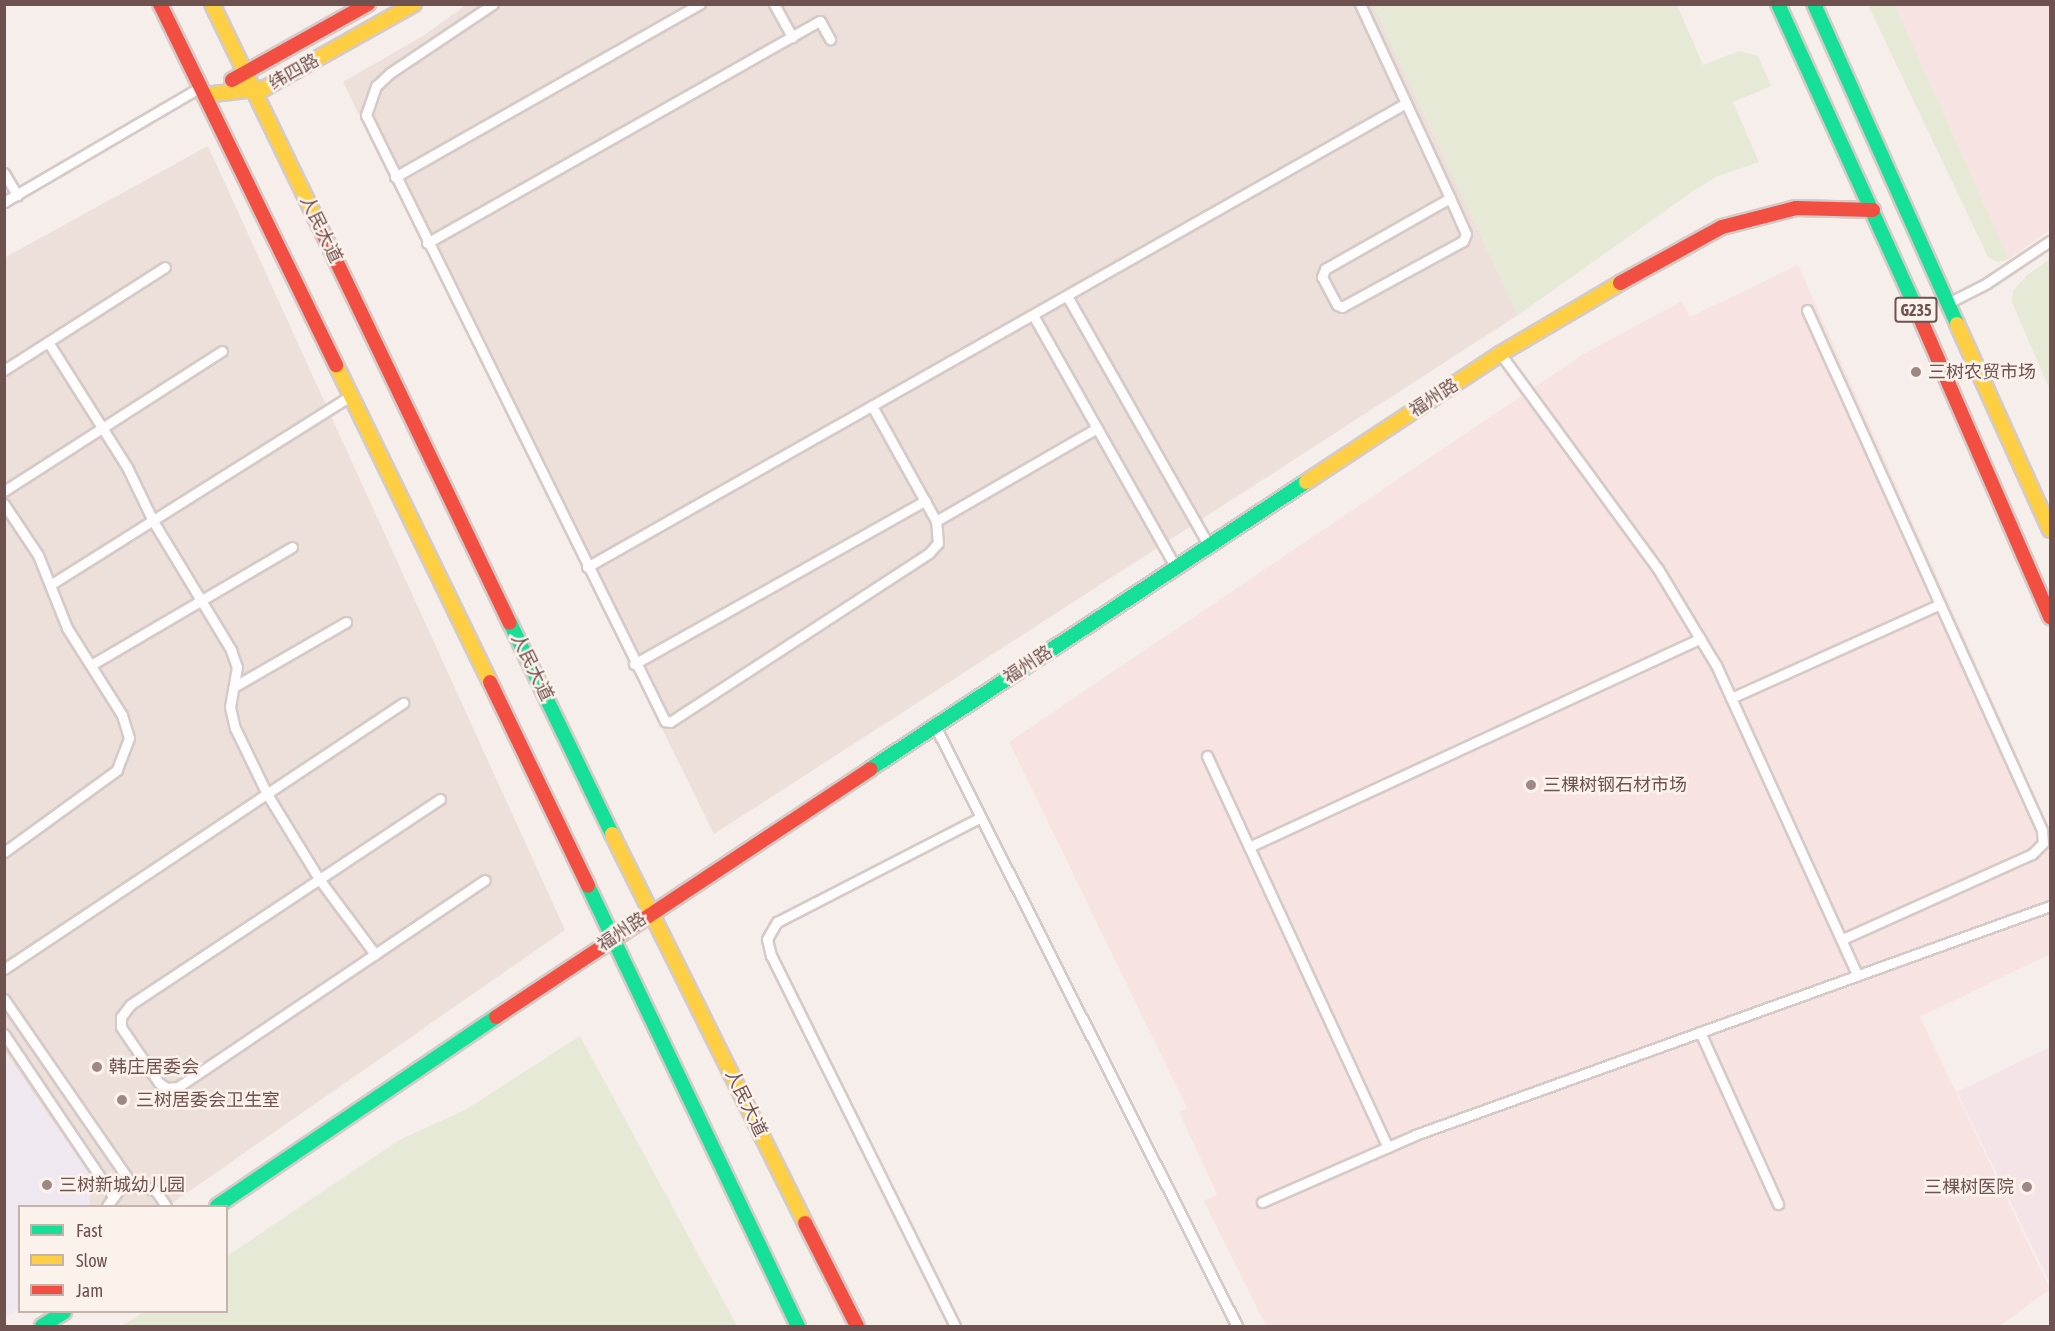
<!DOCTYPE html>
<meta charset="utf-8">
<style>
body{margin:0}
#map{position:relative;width:2055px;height:1331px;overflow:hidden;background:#f5eeea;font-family:"Asap Condensed","Noto Sans SC",sans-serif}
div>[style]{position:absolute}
.residential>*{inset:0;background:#eddfd9}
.commercial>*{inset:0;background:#f7e4e2}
.education>*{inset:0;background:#efe8f0}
.medical>*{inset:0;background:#f5e4e7}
.green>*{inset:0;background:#e7e9d7}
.roads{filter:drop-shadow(2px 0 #d4cac7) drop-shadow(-2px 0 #d4cac7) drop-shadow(0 2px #d4cac7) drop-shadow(0 -2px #d4cac7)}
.lane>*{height:9px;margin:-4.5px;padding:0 4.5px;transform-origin:4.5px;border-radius:4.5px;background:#fefcfc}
.fast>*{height:14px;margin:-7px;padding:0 7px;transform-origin:7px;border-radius:7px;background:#16e098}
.slow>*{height:14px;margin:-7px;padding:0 7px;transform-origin:7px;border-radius:7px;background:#ffcf43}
.jam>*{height:14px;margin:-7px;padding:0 7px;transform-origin:7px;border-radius:7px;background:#f24e42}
.dots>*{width:16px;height:16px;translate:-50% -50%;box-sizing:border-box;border:3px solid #fcf2ec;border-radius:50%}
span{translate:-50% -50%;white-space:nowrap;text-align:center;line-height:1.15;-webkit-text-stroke:5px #fcf2ec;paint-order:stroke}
.shield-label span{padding:2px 4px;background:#fcf2ec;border:2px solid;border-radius:4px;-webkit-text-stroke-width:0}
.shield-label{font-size:16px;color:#6f514f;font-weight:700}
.street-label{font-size:18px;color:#6f514f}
.poi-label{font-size:18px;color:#6f514f}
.left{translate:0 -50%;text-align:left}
.right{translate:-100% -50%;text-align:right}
.frame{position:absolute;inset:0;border:6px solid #6f514f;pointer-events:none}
.legend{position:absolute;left:18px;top:1205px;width:210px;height:108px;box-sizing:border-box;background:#fcf2ec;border:2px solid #c4b2ad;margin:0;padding:8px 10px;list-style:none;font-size:18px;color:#6f514f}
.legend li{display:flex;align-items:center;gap:12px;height:30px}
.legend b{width:30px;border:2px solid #c4b2ad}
</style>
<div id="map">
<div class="residential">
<i style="clip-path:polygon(466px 5px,1373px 5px,1518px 315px,714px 834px,343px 82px,423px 36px)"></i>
<i style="clip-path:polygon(208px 146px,565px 930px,168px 1206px,90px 1206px,89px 1174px,5px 1052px,4px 258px)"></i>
</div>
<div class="commercial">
<i style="clip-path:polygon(1895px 5px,2050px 5px,2050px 230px,2009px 259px)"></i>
<i style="clip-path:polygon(1798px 265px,2050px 829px,2050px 954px,1920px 1017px,2050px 1289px,2000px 1326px,1266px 1326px,1204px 1201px,1217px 1194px,1179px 1112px,1187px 1108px,1009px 742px,1582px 355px,1682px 301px,1690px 317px)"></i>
</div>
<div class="education">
<i style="clip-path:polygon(4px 1052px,89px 1174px,90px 1196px,90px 1206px,20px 1206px,19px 1308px,5px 1319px)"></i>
</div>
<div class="medical">
<i style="clip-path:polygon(2050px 1047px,2050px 1283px,1957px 1092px)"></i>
</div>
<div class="green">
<i style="clip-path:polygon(1373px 5px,1677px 5px,1703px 65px,1739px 51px,1758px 56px,1771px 86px,1733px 102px,1759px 162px,1718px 176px,1696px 189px,1518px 315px)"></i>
<i style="clip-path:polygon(1868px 5px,1895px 5px,2009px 259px,1997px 262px,1988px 257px)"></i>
<i style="clip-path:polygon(2050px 259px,2050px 390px,2012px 302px,2013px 291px,2027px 275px)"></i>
<i style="clip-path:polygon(580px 1036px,737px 1326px,121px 1326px,144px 1312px,226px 1312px,227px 1256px,401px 1139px,465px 1110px)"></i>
</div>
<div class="roads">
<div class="lane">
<i style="left:493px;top:4px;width:124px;rotate:146.2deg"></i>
<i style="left:390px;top:73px;width:19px;rotate:137deg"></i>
<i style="left:376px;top:86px;width:31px;rotate:109deg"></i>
<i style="left:366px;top:115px;width:676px;rotate:63.74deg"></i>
<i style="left:665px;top:721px;width:5px;rotate:11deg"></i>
<i style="left:670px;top:722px;width:309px;rotate:-33.1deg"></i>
<i style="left:929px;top:553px;width:13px;rotate:-48deg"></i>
<i style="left:938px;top:543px;width:22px;rotate:-95deg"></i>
<i style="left:936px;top:521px;width:132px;rotate:-119.1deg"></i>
<i style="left:774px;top:4px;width:38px;rotate:61deg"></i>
<i style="left:1360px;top:4px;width:214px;rotate:65.1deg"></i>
<i style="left:1450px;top:198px;width:39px;rotate:66deg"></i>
<i style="left:1466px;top:234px;width:8px;rotate:113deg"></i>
<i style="left:1463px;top:241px;width:138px;rotate:151.4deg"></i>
<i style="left:1342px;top:307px;width:5px;rotate:-158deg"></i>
<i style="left:1337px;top:305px;width:32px;rotate:-118deg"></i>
<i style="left:1322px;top:277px;width:9px;rotate:-69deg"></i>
<i style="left:1325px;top:269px;width:144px;rotate:-29.6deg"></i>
<i style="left:4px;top:173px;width:26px;rotate:59deg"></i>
<i style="left:395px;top:177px;width:351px;rotate:-29.6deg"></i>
<i style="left:4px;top:202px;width:226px;rotate:-30.3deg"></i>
<i style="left:427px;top:243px;width:451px;rotate:-29.5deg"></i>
<i style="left:820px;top:21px;width:21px;rotate:61deg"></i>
<i style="left:1067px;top:296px;width:285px;rotate:60.4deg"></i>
<i style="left:1954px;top:300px;width:37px;rotate:-27deg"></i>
<i style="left:1987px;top:283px;width:76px;rotate:-33.7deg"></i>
<i style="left:1807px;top:310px;width:571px;rotate:65.68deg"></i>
<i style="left:2042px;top:830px;width:13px;rotate:86deg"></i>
<i style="left:2043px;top:843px;width:16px;rotate:135deg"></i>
<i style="left:2032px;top:854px;width:209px;rotate:155.8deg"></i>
<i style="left:1033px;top:315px;width:288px;rotate:60.5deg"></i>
<i style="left:48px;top:342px;width:148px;rotate:57.7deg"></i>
<i style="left:127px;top:467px;width:60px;rotate:64.3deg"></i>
<i style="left:153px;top:521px;width:151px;rotate:58.8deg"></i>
<i style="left:231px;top:650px;width:18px;rotate:71deg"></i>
<i style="left:237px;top:667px;width:41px;rotate:99.9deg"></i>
<i style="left:230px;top:707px;width:22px;rotate:77deg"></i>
<i style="left:235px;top:728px;width:73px;rotate:64.1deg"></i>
<i style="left:267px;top:794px;width:100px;rotate:58.5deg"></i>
<i style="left:319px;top:879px;width:94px;rotate:53.3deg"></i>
<i style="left:1502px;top:356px;width:264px;rotate:53.8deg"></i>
<i style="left:1658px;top:569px;width:112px;rotate:58.9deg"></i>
<i style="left:1716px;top:665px;width:341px;rotate:65.5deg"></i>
<i style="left:4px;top:370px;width:191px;rotate:-32.6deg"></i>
<i style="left:4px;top:491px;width:259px;rotate:-32.7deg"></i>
<i style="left:4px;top:504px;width:61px;rotate:56.3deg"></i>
<i style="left:38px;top:555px;width:79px;rotate:68.3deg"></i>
<i style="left:67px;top:628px;width:103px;rotate:57.7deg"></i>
<i style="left:122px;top:715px;width:24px;rotate:73deg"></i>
<i style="left:129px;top:738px;width:34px;rotate:111deg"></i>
<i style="left:117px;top:770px;width:140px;rotate:144deg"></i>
<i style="left:936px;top:521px;width:186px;rotate:-30deg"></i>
<i style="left:587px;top:567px;width:941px;rotate:-29.53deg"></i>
<i style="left:50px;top:585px;width:355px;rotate:-32.2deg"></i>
<i style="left:634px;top:664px;width:334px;rotate:-29.3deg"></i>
<i style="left:91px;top:665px;width:233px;rotate:-30.4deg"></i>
<i style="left:237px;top:685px;width:126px;rotate:-30deg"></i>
<i style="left:1731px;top:698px;width:229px;rotate:-24.2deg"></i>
<i style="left:936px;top:728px;width:669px;rotate:63.28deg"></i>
<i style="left:1207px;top:756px;width:431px;rotate:65.2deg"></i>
<i style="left:440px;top:799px;width:372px;rotate:146.4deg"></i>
<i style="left:130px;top:1005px;width:15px;rotate:127deg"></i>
<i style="left:121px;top:1017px;width:10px;rotate:90deg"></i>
<i style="left:121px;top:1027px;width:68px;rotate:55.8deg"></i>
<i style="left:159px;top:1083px;width:9px;rotate:32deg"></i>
<i style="left:167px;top:1088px;width:11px;rotate:-5deg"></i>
<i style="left:178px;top:1087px;width:370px;rotate:-34deg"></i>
<i style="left:1249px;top:847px;width:497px;rotate:-24.8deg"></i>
<i style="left:4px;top:969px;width:480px;rotate:-33.7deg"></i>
<i style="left:4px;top:999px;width:227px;rotate:55.4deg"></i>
<i style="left:1700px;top:1032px;width:189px;rotate:65.6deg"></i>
<i style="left:4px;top:1034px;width:194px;rotate:56.1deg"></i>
<i style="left:1262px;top:1202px;width:167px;rotate:-23.6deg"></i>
<i style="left:1415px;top:1135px;width:675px;rotate:-19.83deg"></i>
<i style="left:107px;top:1206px;width:24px;rotate:-54deg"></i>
<i style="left:121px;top:1187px;width:19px;rotate:-6deg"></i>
<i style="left:140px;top:1185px;width:17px;rotate:21deg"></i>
<i style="left:156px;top:1191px;width:18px;rotate:56deg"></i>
<i style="left:955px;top:1326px;width:413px;rotate:-116.4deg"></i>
<i style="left:771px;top:956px;width:17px;rotate:-103deg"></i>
<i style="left:767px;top:939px;width:20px;rotate:-60deg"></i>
<i style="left:777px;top:922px;width:229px;rotate:-27.2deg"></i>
</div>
<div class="fast">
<i style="left:1778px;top:4px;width:337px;rotate:65.6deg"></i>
<i style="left:1814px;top:4px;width:350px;rotate:65.9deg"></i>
<i style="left:510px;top:623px;width:234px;rotate:64.2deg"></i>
<i style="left:870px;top:769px;width:522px;rotate:-33.36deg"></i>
<i style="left:588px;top:886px;width:488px;rotate:64.5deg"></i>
<i style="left:217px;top:1206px;width:337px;rotate:-34.1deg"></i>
<i style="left:42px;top:1326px;width:26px;rotate:-32deg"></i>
</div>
<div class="slow">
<i style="left:212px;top:4px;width:246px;rotate:64.2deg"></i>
<i style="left:204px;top:95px;width:61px;rotate:-6.5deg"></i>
<i style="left:265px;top:88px;width:171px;rotate:-29.4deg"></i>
<i style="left:1957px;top:324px;width:226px;rotate:65.7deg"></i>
<i style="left:336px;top:365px;width:352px;rotate:64.1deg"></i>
<i style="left:1306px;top:482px;width:232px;rotate:-33.4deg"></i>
<i style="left:1500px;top:354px;width:139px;rotate:-30.6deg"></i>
<i style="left:612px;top:834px;width:434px;rotate:63.6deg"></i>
</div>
<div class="jam">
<i style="left:160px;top:4px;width:402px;rotate:64deg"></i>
<i style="left:232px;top:80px;width:156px;rotate:-29.2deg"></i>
<i style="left:319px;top:225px;width:441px;rotate:64.4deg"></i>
<i style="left:1620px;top:283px;width:116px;rotate:-28.8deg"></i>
<i style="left:1722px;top:227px;width:76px;rotate:-14.4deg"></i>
<i style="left:1796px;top:208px;width:77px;rotate:1.5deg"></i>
<i style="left:1917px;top:311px;width:334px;rotate:66.5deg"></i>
<i style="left:490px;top:682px;width:226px;rotate:64.3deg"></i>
<i style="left:496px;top:1017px;width:449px;rotate:-33.5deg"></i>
<i style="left:805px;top:1223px;width:115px;rotate:63.2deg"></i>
</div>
</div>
<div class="dots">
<i style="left:1916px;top:372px;background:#9e8885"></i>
<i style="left:1531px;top:785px;background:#9e8885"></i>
<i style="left:97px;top:1067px;background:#9e8885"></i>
<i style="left:122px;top:1100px;background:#9e8885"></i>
<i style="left:47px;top:1185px;background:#9e8885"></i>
<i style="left:2027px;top:1187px;background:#9e8885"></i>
</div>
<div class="shield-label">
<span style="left:1916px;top:310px">G235</span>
</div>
<div class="street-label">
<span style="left:294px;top:72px;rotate:-29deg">纬四路</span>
<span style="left:321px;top:229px;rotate:64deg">人民大道</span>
<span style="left:1434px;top:398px;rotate:-33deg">福州路</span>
<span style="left:1028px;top:665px;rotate:-33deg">福州路</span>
<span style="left:532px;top:667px;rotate:64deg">人民大道</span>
<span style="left:622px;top:932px;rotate:-34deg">福州路</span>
<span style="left:746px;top:1103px;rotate:64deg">人民大道</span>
</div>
<div class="poi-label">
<span class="left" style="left:1928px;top:372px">三树农贸市场</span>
<span class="left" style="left:1543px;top:785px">三棵树钢石材市场</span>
<span class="left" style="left:109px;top:1067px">韩庄居委会</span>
<span class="left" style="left:136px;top:1100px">三树居委会卫生室</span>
<span class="left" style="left:59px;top:1185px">三树新城幼儿园</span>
<span class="right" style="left:2014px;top:1187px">三棵树医院</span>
</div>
<div class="frame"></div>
<ul class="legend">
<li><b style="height:8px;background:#16e098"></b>Fast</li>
<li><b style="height:8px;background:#ffcf43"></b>Slow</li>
<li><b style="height:8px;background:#f24e42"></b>Jam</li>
</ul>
</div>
